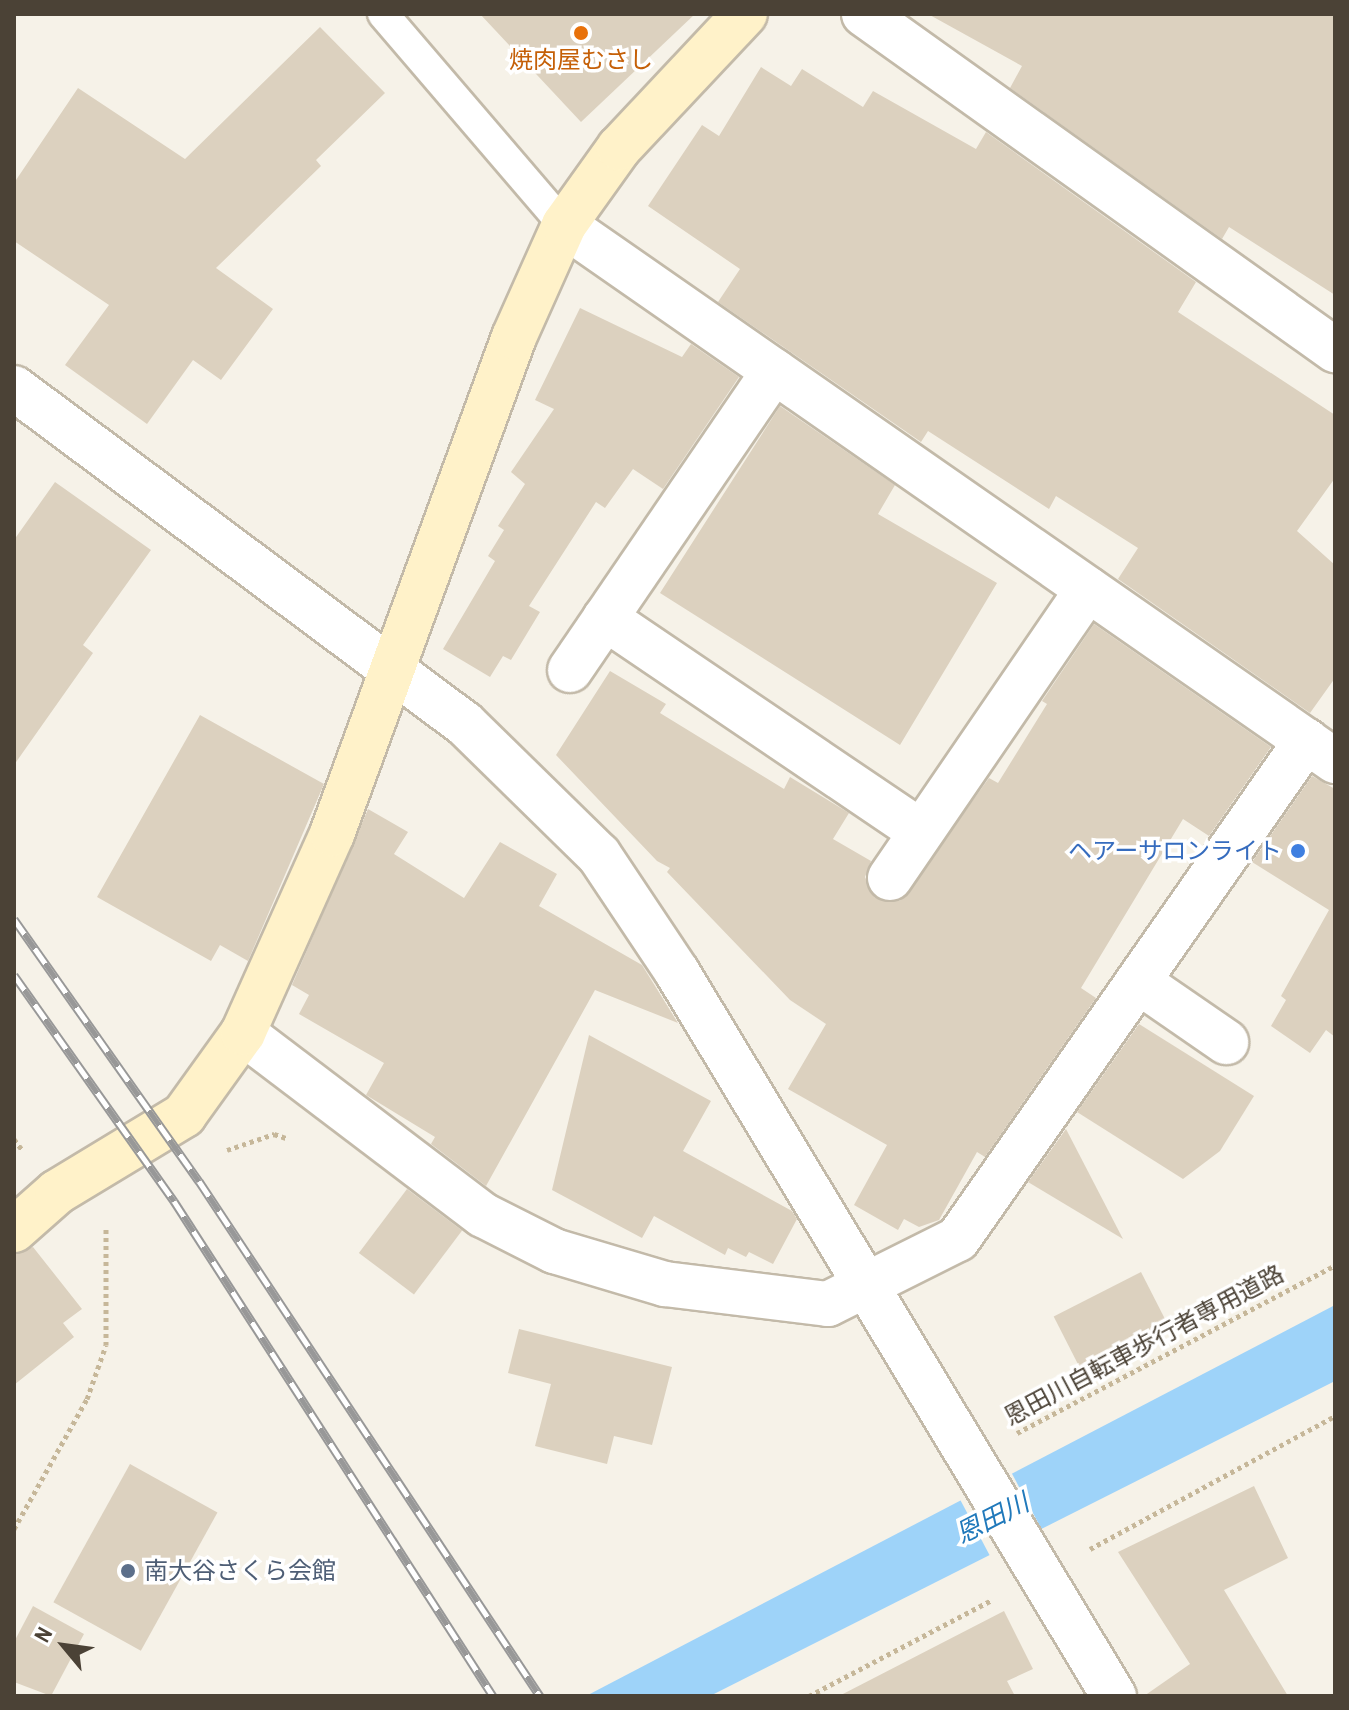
<!DOCTYPE html>
<meta charset="utf-8">
<style>
body{margin:0}
#map{position:relative;width:1349px;height:1710px;overflow:hidden;background:#f6f2e8;font-family:"Archivo Narrow","Noto Sans JP",sans-serif}
div>[style]{position:absolute}
.water>*{inset:0;background:#9ed3f9}
.pier>*{inset:0;background:#f6f2e8;transform-origin:0 0}
.building>*{inset:0;background:#dcd1bf;transform-origin:0 0}
.path>*{height:5px;margin-top:-2.5px;transform-origin:0;background:repeating-linear-gradient(90deg,#c6b799 0 4px,transparent 0 8px)}
.roads{filter:drop-shadow(2px 0 #c3baa9) drop-shadow(-2px 0 #c3baa9) drop-shadow(0 2px #c3baa9) drop-shadow(0 -2px #c3baa9)}
.lane>*{height:30px;margin:-15px;padding:0 15px;transform-origin:15px;border-radius:15px;background:#fff}
.street>*{height:44px;margin:-22px;padding:0 22px;transform-origin:22px;border-radius:22px;background:#fff}
.secondary>*{height:44px;margin:-22px;padding:0 22px;transform-origin:22px;border-radius:22px;background:#fff2c9}
.rail>*{height:9px;margin-top:-4.5px;transform-origin:0;background:repeating-linear-gradient(90deg,#fff 0 18px,#989898 0 36px);box-sizing:border-box;border-block:2px solid #989898}
.dots>*{width:22px;height:22px;translate:-50% -50%;box-sizing:border-box;border:4px solid #fff;border-radius:50%}
span{translate:-50% -50%;white-space:nowrap;text-align:center;line-height:1.15;-webkit-text-stroke:7px #fff;paint-order:stroke}
.food-label{font-size:24px;color:#c56008}
.shop-label{font-size:24px;color:#366cbe}
.right{translate:-100% -50%;text-align:right}
.street-label{font-size:24px;color:#4b4236}
.service-label{font-size:24px;color:#4e5e75}
.left{translate:0 -50%;text-align:left}
.water-label{font-size:26px;color:#2079bb;font-style:italic}
.frame{position:absolute;inset:0;border:16px solid #4b4236;pointer-events:none}
.north{position:absolute;left:24px;top:1606px;width:80px;height:80px;-webkit-text-stroke:6px #fff;paint-order:stroke;rotate:299deg;font-size:22px;font-weight:700;line-height:32px;text-align:center;color:#4b4236}
.north::after{content:'';display:block;margin:auto;width:28px;height:36px;background:#4b4236;clip-path:polygon(50% 0,100% 100%,50% 72%,0 100%)}
</style>
<div id="map">
<div class="water">
<i style="clip-path:polygon(1335px 1305px,1335px 1381px,710px 1696px,586px 1696px)"></i>
</div>
<div class="pier">
<i style="left:1009px;top:1468px;width:69px;height:58px;rotate:62deg"></i>
</div>
<div class="building">
<i style="clip-path:polygon(480px 14px,695px 14px,581px 122px)"></i>
<i style="clip-path:polygon(928px 14px,1335px 14px,1335px 295px,1229px 227px,1222px 239px,1010px 88px,1022px 66px)"></i>
<i style="clip-path:polygon(320px 27px,385px 93px,316px 160px,321px 166px,216px 268px,273px 309px,221px 380px,193px 360px,147px 424px,65px 365px,109px 305px,14px 241px,14px 183px,78px 88px,185px 159px)"></i>
<i style="clip-path:polygon(761px 67px,791px 86px,802px 69px,863px 107px,873px 91px,976px 149px,986px 132px,1196px 282px,1178px 312px,1335px 415px,1335px 478px,1297px 531px,1335px 565px,1335px 678px,1310px 713px,1118px 579px,1138px 548px,1056px 496px,1049px 509px,928px 431px,921px 442px,718px 302px,740px 269px,648px 206px,702px 125px,719px 136px)"></i>
<i style="clip-path:polygon(580px 308px,682px 357px,691px 344px,739px 377px,663px 489px,633px 469px,605px 508px,596px 502px,529px 606px,540px 612px,511px 660px,503px 656px,490px 677px,443px 649px,495px 561px,488px 556px,504px 530px,498px 526px,525px 484px,511px 472px,554px 409px,535px 400px)"></i>
<i style="clip-path:polygon(780px 406px,895px 485px,878px 514px,997px 583px,900px 745px,660px 593px)"></i>
<i style="clip-path:polygon(55px 482px,151px 550px,83px 645px,93px 653px,14px 765px,14px 540px)"></i>
<i style="clip-path:polygon(1094px 624px,1271px 747px,1209px 836px,1183px 819px,1081px 988px,1096px 998px,985px 1157px,977px 1152px,939px 1220px,919px 1227px,904px 1219px,898px 1230px,854px 1205px,887px 1145px,788px 1089px,826px 1024px,790px 1000px,667px 872px,670px 868px,657px 861px,556px 755px,610px 671px,666px 704px,660px 713px,784px 789px,790px 777px,849px 813px,833px 839px,871px 861px,865px 877px,875px 898px,900px 901px,989px 778px,998px 783px,1047px 704px,1042px 701px)"></i>
<i style="clip-path:polygon(200px 715px,324px 784px,248px 961px,220px 945px,211px 961px,97px 897px)"></i>
<i style="clip-path:polygon(1312px 776px,1335px 789px,1335px 1037px,1326px 1030px,1310px 1053px,1271px 1026px,1286px 1000px,1281px 996px,1329px 910px,1252px 862px)"></i>
<i style="clip-path:polygon(368px 809px,408px 832px,394px 854px,464px 898px,500px 842px,557px 874px,539px 906px,642px 965px,678px 1023px,595px 990px,486px 1186px,431px 1144px,435px 1137px,366px 1095px,384px 1063px,299px 1014px,309px 995px,292px 985px)"></i>
<i style="clip-path:polygon(1139px 1024px,1254px 1096px,1220px 1151px,1183px 1179px,1077px 1112px)"></i>
<i style="clip-path:polygon(589px 1035px,711px 1101px,683px 1151px,792px 1211px,797px 1219px,773px 1264px,749px 1252px,746px 1257px,728px 1248px,725px 1255px,654px 1216px,642px 1238px,552px 1190px)"></i>
<i style="clip-path:polygon(1066px 1129px,1123px 1239px,1028px 1182px)"></i>
<i style="left:407px;top:1189px;width:69px;height:80px;rotate:37deg"></i>
<i style="clip-path:polygon(33px 1247px,82px 1309px,63px 1323px,74px 1337px,14px 1385px,14px 1254px)"></i>
<i style="left:1141px;top:1272px;width:57px;height:98px;rotate:63deg"></i>
<i style="clip-path:polygon(519px 1329px,672px 1367px,652px 1445px,614px 1436px,607px 1464px,535px 1446px,551px 1384px,508px 1373px)"></i>
<i style="left:130px;top:1464px;width:100px;height:158px;rotate:29deg"></i>
<i style="clip-path:polygon(1254px 1486px,1288px 1558px,1224px 1590px,1288px 1696px,1144px 1696px,1190px 1664px,1118px 1552px)"></i>
<i style="clip-path:polygon(33px 1606px,84px 1634px,51px 1696px,14px 1682px,14px 1642px)"></i>
<i style="clip-path:polygon(1004px 1611px,1033px 1669px,1007px 1681px,1015px 1696px,839px 1696px)"></i>
</div>
<div class="path">
<i style="left:14px;top:1139px;width:15px;rotate:53deg"></i>
<i style="left:227px;top:1150px;width:50px;rotate:-18.8deg"></i>
<i style="left:274px;top:1134px;width:13px;rotate:18deg"></i>
<i style="left:1017px;top:1433px;width:360px;rotate:-27.8deg"></i>
<i style="left:14px;top:1529px;width:149px;rotate:-60.7deg"></i>
<i style="left:87px;top:1399px;width:57px;rotate:-70.6deg"></i>
<i style="left:106px;top:1345px;width:116px;rotate:-90deg"></i>
<i style="left:1090px;top:1549px;width:279px;rotate:-28.5deg"></i>
<i style="left:809px;top:1696px;width:207px;rotate:-27.7deg"></i>
</div>
<div class="roads">
<div class="lane">
<i style="left:383px;top:14px;width:278px;rotate:49.4deg"></i>
</div>
<div class="street">
<i style="left:864px;top:14px;width:579px;rotate:35.5deg"></i>
<i style="left:564px;top:225px;width:939px;rotate:34.81deg"></i>
<i style="left:14px;top:388px;width:562px;rotate:36.69deg"></i>
<i style="left:465px;top:724px;width:187px;rotate:44.4deg"></i>
<i style="left:599px;top:855px;width:141px;rotate:56.3deg"></i>
<i style="left:677px;top:972px;width:846px;rotate:58.89deg"></i>
<i style="left:605px;top:618px;width:380px;rotate:34.1deg"></i>
<i style="left:570px;top:670px;width:362px;rotate:-55.7deg"></i>
<i style="left:890px;top:878px;width:350px;rotate:-55.6deg"></i>
<i style="left:1139px;top:982px;width:106px;rotate:34.6deg"></i>
<i style="left:243px;top:1033px;width:301px;rotate:37.2deg"></i>
<i style="left:483px;top:1215px;width:80px;rotate:26.9deg"></i>
<i style="left:554px;top:1251px;width:116px;rotate:16.6deg"></i>
<i style="left:665px;top:1284px;width:164px;rotate:7deg"></i>
<i style="left:828px;top:1304px;width:145px;rotate:-26.6deg"></i>
<i style="left:958px;top:1239px;width:608px;rotate:-55.05deg"></i>
</div>
<div class="secondary">
<i style="left:14px;top:1230px;width:57px;rotate:-41.5deg"></i>
<i style="left:57px;top:1192px;width:149px;rotate:-31.2deg"></i>
<i style="left:184px;top:1115px;width:101px;rotate:-54.3deg"></i>
<i style="left:243px;top:1033px;width:218px;rotate:-65.9deg"></i>
<i style="left:332px;top:834px;width:529px;rotate:-69.89deg"></i>
<i style="left:514px;top:337px;width:123px;rotate:-65.9deg"></i>
<i style="left:564px;top:225px;width:95px;rotate:-54.5deg"></i>
<i style="left:619px;top:148px;width:184px;rotate:-46.8deg"></i>
</div>
</div>
<div class="rail">
<i style="left:14px;top:919px;width:321px;rotate:54.8deg"></i>
<i style="left:199px;top:1181px;width:618px;rotate:56.49deg"></i>
<i style="left:14px;top:975px;width:277px;rotate:54.7deg"></i>
<i style="left:174px;top:1201px;width:589px;rotate:57.2deg"></i>
</div>
<div class="dots">
<i style="left:581px;top:33px;background:#e8710a"></i>
<i style="left:1298px;top:851px;background:#3f7fe0"></i>
<i style="left:128px;top:1571px;background:#5c6f8a"></i>
</div>
<div class="food-label">
<span style="left:581px;top:60px">焼肉屋むさし</span>
</div>
<div class="shop-label">
<span class="right" style="left:1282px;top:851px">ヘアーサロンライト</span>
</div>
<div class="street-label">
<span style="left:1144px;top:1345px;rotate:-28deg">恩田川自転車歩行者専用道路</span>
</div>
<div class="service-label">
<span class="left" style="left:144px;top:1571px">南大谷さくら会館</span>
</div>
<div class="water-label">
<span style="left:992px;top:1518px;rotate:-27deg">恩田川</span>
</div>
<div class="frame"></div>
<div class="north">N</div>
</div>
